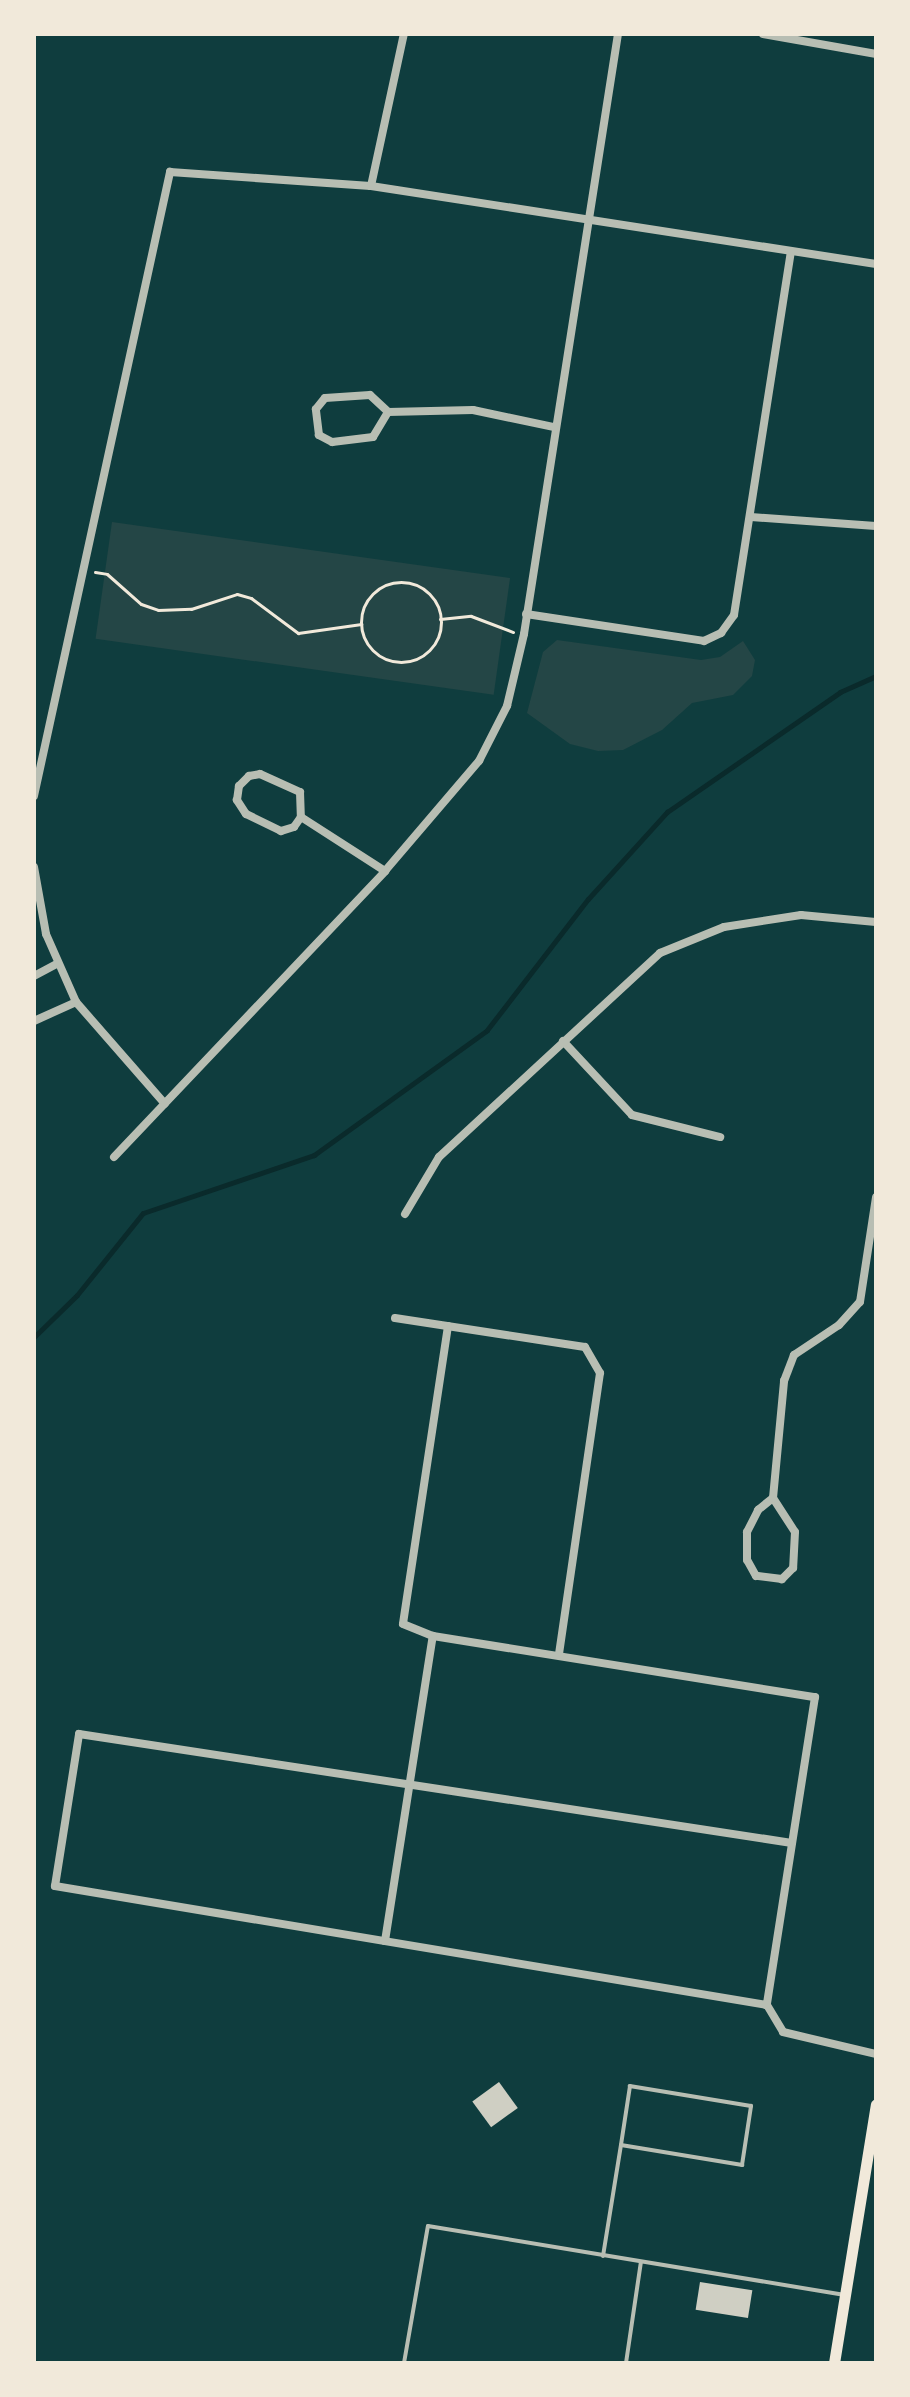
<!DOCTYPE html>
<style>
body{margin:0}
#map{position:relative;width:910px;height:2397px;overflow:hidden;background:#0f3d3e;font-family:"Titillium Web",sans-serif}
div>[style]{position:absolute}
.green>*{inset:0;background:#244646;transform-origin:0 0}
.stream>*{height:5px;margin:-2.5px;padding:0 2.5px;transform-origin:2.5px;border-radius:2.5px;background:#0a2a2b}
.building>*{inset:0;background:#cfcfc3;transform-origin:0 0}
.path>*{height:3px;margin:-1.5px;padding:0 1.5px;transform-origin:1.5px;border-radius:1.5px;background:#f1e9da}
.path>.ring{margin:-1.5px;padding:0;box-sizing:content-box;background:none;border:3px solid #f1e9da;border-radius:50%}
.service>*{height:4px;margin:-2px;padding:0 2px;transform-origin:2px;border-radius:2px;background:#b8beb3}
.minor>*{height:8px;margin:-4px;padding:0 4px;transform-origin:4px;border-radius:4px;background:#b8beb3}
.secondary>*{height:11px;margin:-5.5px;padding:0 5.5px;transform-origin:5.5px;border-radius:5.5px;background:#f1e9da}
span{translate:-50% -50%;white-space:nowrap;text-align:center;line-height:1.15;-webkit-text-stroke:8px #f1e9da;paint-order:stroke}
.frame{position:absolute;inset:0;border:36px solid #f1e9da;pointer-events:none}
</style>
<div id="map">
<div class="green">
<i style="left:112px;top:522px;width:402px;height:118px;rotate:8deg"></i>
<i style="clip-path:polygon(557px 640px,701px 660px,720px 657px,743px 641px,755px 660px,752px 676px,733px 695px,692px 703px,662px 730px,623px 750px,598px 751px,570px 744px,527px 713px,543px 652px)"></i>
</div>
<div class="stream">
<i style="left:34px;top:1337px;width:60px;rotate:-44.3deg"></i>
<i style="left:77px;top:1295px;width:105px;rotate:-51.2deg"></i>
<i style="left:143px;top:1213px;width:181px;rotate:-18.7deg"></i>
<i style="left:314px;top:1155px;width:213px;rotate:-35.8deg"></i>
<i style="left:487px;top:1030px;width:165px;rotate:-52.4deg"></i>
<i style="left:588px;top:899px;width:118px;rotate:-47.8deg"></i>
<i style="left:667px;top:812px;width:211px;rotate:-34.7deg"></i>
<i style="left:840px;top:692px;width:39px;rotate:-24deg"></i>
</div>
<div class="building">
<i style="left:499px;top:2082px;width:32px;height:33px;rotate:54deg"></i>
<i style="left:700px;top:2282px;width:53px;height:28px;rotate:9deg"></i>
</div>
<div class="path">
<i style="left:95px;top:572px;width:12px;rotate:9deg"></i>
<i style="left:107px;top:574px;width:45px;rotate:41.4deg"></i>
<i style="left:141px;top:604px;width:18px;rotate:19deg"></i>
<i style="left:158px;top:610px;width:33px;rotate:-2deg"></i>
<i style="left:191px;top:609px;width:48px;rotate:-18.1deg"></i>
<i style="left:237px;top:594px;width:15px;rotate:16deg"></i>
<i style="left:251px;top:598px;width:59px;rotate:36.7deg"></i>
<i style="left:298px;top:633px;width:64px;rotate:-8.1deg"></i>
<i class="ring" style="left:361px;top:582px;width:77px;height:77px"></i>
<i style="left:440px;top:619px;width:31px;rotate:-6deg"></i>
<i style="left:471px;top:616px;width:45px;rotate:20.9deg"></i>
</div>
<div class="service">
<i style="left:603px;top:2256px;width:112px;rotate:-80.8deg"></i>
<i style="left:621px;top:2145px;width:123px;rotate:9.4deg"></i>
<i style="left:742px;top:2165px;width:60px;rotate:-81.3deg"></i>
<i style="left:751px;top:2106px;width:123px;rotate:-170.6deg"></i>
<i style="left:630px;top:2086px;width:60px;rotate:98.7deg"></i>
<i style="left:404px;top:2363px;width:139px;rotate:-80.1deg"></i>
<i style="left:428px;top:2226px;width:421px;rotate:9.4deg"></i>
<i style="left:626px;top:2363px;width:102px;rotate:-81.6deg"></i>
</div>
<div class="minor">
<i style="left:763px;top:34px;width:115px;rotate:10deg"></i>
<i style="left:371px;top:186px;width:156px;rotate:-77.8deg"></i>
<i style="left:370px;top:395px;width:25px;rotate:43deg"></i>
<i style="left:388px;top:412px;width:29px;rotate:121deg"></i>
<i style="left:373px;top:437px;width:41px;rotate:173deg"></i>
<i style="left:332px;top:442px;width:15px;rotate:-152deg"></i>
<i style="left:319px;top:435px;width:26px;rotate:-97deg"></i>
<i style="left:316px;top:409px;width:14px;rotate:-51deg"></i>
<i style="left:325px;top:398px;width:45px;rotate:-3.8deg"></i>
<i style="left:388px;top:412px;width:85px;rotate:-1.3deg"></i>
<i style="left:473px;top:410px;width:83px;rotate:11.9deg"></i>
<i style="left:751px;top:517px;width:125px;rotate:4.1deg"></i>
<i style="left:526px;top:614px;width:180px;rotate:8.6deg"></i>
<i style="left:704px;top:641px;width:19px;rotate:-25deg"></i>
<i style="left:721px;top:633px;width:22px;rotate:-54deg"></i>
<i style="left:734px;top:615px;width:366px;rotate:-81.1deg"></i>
<i style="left:260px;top:774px;width:44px;rotate:24.2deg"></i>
<i style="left:300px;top:792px;width:25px;rotate:88deg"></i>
<i style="left:301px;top:817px;width:12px;rotate:125deg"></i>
<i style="left:294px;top:827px;width:14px;rotate:163deg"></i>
<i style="left:281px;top:831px;width:39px;rotate:-154deg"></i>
<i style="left:246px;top:814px;width:17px;rotate:-123deg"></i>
<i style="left:237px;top:800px;width:14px;rotate:-82deg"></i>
<i style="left:239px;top:786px;width:14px;rotate:-45deg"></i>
<i style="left:249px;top:776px;width:11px;rotate:-10deg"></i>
<i style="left:34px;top:796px;width:639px;rotate:-77.7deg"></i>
<i style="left:170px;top:172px;width:201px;rotate:4deg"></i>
<i style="left:371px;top:186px;width:511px;rotate:8.78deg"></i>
<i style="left:301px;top:817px;width:100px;rotate:32.7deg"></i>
<i style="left:34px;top:867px;width:68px;rotate:79.8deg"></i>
<i style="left:46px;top:934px;width:74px;rotate:66.2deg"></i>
<i style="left:76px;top:1002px;width:135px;rotate:48.9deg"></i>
<i style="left:34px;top:976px;width:26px;rotate:-28deg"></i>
<i style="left:34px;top:1021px;width:46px;rotate:-24.3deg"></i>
<i style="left:563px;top:1041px;width:101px;rotate:47deg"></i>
<i style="left:632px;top:1115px;width:91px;rotate:14deg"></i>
<i style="left:114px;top:1157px;width:394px;rotate:-46.5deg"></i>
<i style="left:385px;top:871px;width:145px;rotate:-49.5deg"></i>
<i style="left:479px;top:761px;width:62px;rotate:-63deg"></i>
<i style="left:507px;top:706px;width:74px;rotate:-76.7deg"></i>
<i style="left:524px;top:634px;width:607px;rotate:-81.1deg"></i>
<i style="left:405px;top:1214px;width:66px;rotate:-59.2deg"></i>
<i style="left:439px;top:1157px;width:301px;rotate:-42.7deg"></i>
<i style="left:660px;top:953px;width:69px;rotate:-22.1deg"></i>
<i style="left:724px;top:927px;width:78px;rotate:-8.9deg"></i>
<i style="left:801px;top:915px;width:75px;rotate:5.3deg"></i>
<i style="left:395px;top:1318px;width:192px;rotate:8.7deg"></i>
<i style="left:585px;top:1347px;width:30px;rotate:60deg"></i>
<i style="left:600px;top:1373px;width:283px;rotate:98.3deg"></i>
<i style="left:448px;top:1326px;width:301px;rotate:98.6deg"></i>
<i style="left:403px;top:1624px;width:32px;rotate:22deg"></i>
<i style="left:433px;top:1636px;width:387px;rotate:9.1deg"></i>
<i style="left:815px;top:1697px;width:312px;rotate:98.9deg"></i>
<i style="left:767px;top:2005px;width:31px;rotate:59deg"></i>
<i style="left:783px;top:2032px;width:96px;rotate:13.3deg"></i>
<i style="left:773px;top:1498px;width:40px;rotate:57.1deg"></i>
<i style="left:795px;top:1532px;width:36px;rotate:93deg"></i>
<i style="left:793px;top:1568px;width:16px;rotate:135deg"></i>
<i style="left:782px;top:1579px;width:26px;rotate:-173deg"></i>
<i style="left:756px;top:1576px;width:18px;rotate:-119deg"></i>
<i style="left:747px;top:1560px;width:28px;rotate:-90deg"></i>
<i style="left:747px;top:1532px;width:25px;rotate:-63deg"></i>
<i style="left:758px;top:1510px;width:19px;rotate:-39deg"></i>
<i style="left:773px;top:1498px;width:118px;rotate:-84.6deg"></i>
<i style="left:784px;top:1381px;width:28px;rotate:-69deg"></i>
<i style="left:794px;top:1355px;width:54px;rotate:-33.7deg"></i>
<i style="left:839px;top:1325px;width:31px;rotate:-48deg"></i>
<i style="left:860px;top:1302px;width:106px;rotate:-81.3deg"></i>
<i style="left:385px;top:1941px;width:309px;rotate:-81.1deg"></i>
<i style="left:767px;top:2005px;width:722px;rotate:-170.51deg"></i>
<i style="left:55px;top:1886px;width:154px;rotate:-81deg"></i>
<i style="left:79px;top:1734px;width:721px;rotate:8.69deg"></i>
</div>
<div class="secondary">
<i style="left:834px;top:2363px;width:262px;rotate:-80.8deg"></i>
</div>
<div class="frame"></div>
</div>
